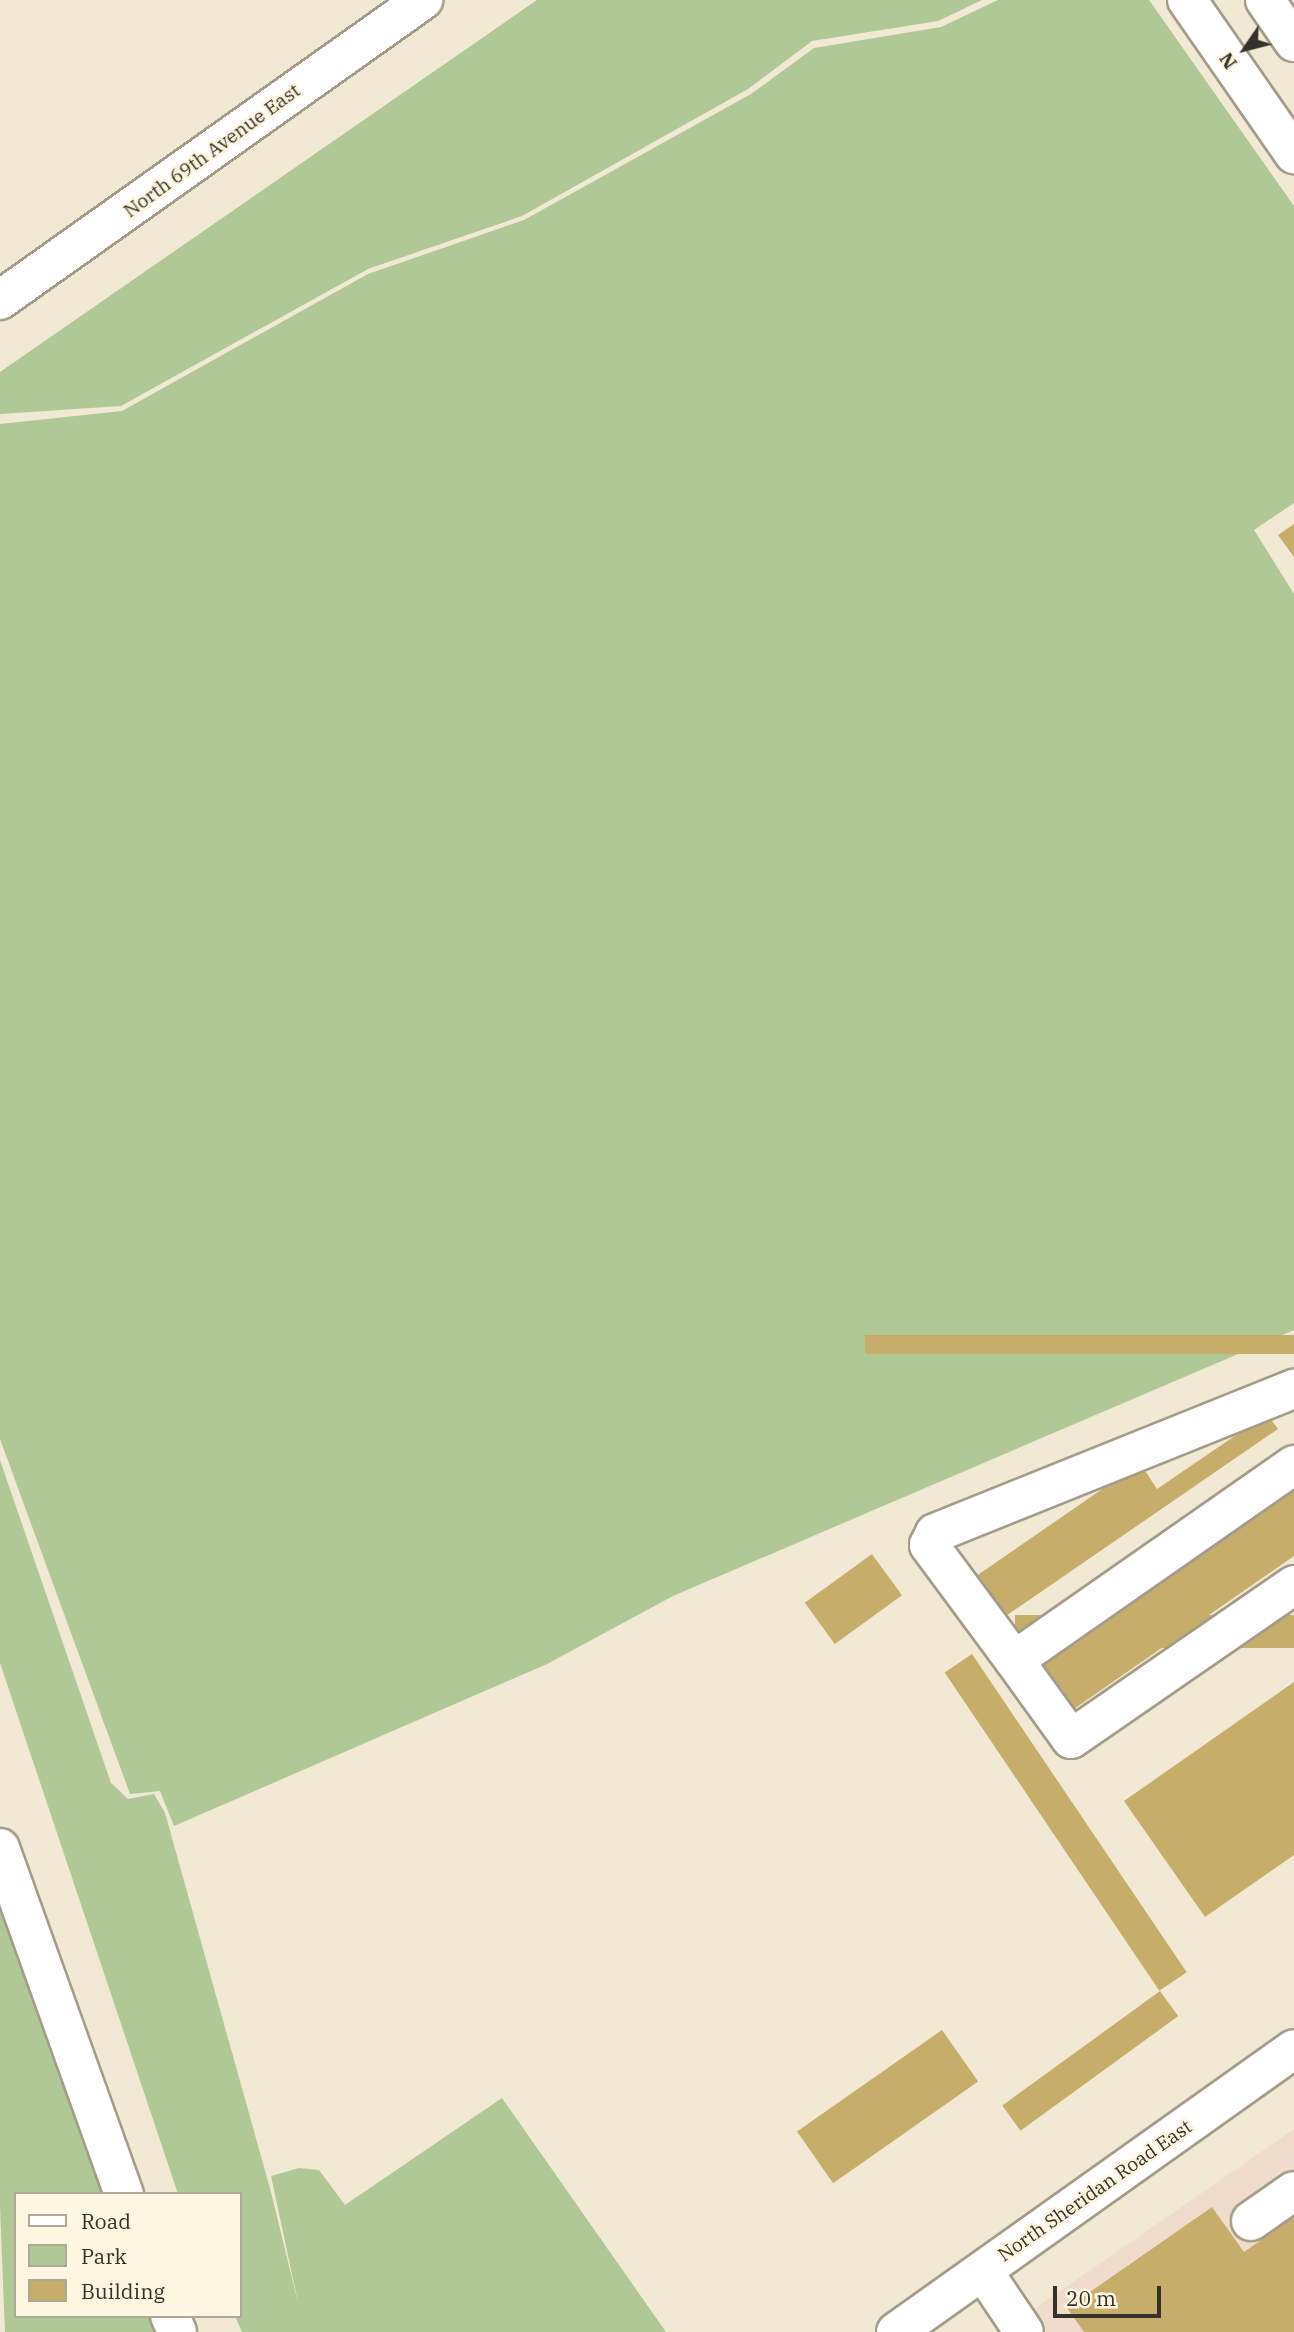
<!DOCTYPE html>
<style>
body{margin:0}
#map{position:relative;width:1294px;height:2332px;overflow:hidden;background:#f1e9d3;font-family:"IBM Plex Serif",serif}
div>[style]{position:absolute}
.industrial>*{inset:0;background:#efdccc}
.green>*{inset:0;background:#afc895}
.building>*{inset:0;background:#c6ae6a;transform-origin:0 0}
.roads{filter:drop-shadow(2px 0 #a49c88) drop-shadow(-2px 0 #a49c88) drop-shadow(0 2px #a49c88) drop-shadow(0 -2px #a49c88)}
.minor>*{height:38px;margin:-19px;padding:0 19px;transform-origin:19px;border-radius:19px;background:#fff}
.major>*{height:38px;margin:-19px;padding:0 19px;transform-origin:19px;border-radius:19px;background:#fff}
.highway>*{height:38px;margin:-19px;padding:0 19px;transform-origin:19px;border-radius:19px;background:#fff}
span{translate:-50% -50%;white-space:nowrap;text-align:center;line-height:1.15;-webkit-text-stroke:5px #fef6e0;paint-order:stroke}
.street-label{font-size:19px;color:#35322a}
.legend{position:absolute;left:14px;top:2192px;width:228px;height:126px;box-sizing:border-box;background:#fef6e0;border:2px solid #aea897;margin:0;padding:9px 12px;list-style:none;font-size:21px;color:#35322a}
.legend li{display:flex;align-items:center;gap:14px;height:35px}
.legend b{width:35px;border:2px solid #aea897}
.north{position:absolute;left:1210px;top:14px;width:70px;height:70px;-webkit-text-stroke:5px #fef6e0;paint-order:stroke;rotate:235deg;font-size:19px;font-weight:700;line-height:28px;text-align:center;color:#35322a}
.north::after{content:'';display:block;margin:auto;width:24px;height:32px;background:#35322a;clip-path:polygon(50% 0,100% 100%,50% 72%,0 100%)}
.scale{position:absolute;left:1053px;top:2286px;width:108px;height:32px;box-sizing:border-box;border:4px solid #35322a;border-top:0;padding-left:9px;font-size:21px;line-height:24px;white-space:nowrap;color:#35322a;-webkit-text-stroke:5px #fef6e0;paint-order:stroke}
</style>
<div id="map">
<div class="industrial">
<i style="clip-path:polygon(1294px 2129px,1294px 2332px,1001px 2332px)"></i>
</div>
<div class="green">
<i style="clip-path:polygon(537px 0,982px 0,938px 21px,812px 41px,748px 89px,522px 216px,368px 269px,121px 406px,0 414px,0 372px)"></i>
<i style="clip-path:polygon(998px 0,1149px 0,1294px 206px,1294px 503px,1254px 530px,1294px 594px,1294px 1330px,673px 1596px,547px 1664px,174px 1826px,160px 1791px,130px 1794px,0 1439px,0 424px,122px 411px,368px 274px,524px 220px,751px 94px,814px 48px,941px 27px)"></i>
<i style="clip-path:polygon(0 1460px,111px 1783px,128px 1799px,154px 1794px,165px 1813px,271px 2192px,299px 2307px,271px 2176px,299px 2168px,319px 2170px,345px 2205px,502px 2098px,666px 2332px,242px 2332px,235px 2316px,240px 2316px,240px 2194px,179px 2194px,177px 2191px,0 1663px)"></i>
<i style="clip-path:polygon(0 1894px,108px 2194px,16px 2194px,16px 2316px,156px 2316px,162px 2332px,5px 2332px,0 2207px)"></i>
</div>
<div class="building">
<i style="clip-path:polygon(1294px 524px,1294px 557px,1278px 535px)"></i>
<i style="left:1294px;top:1335px;width:19px;height:429px;rotate:90deg"></i>
<i style="clip-path:polygon(1267px 1414px,1278px 1429px,997px 1622px,969px 1581px,1140px 1463px,1157px 1489px)"></i>
<i style="clip-path:polygon(1294px 1474px,1294px 1556px,1071px 1711px,1032px 1656px)"></i>
<i style="left:872px;top:1554px;width:51px;height:83px;rotate:54deg"></i>
<i style="left:1294px;top:1615px;width:33px;height:279px;rotate:90deg"></i>
<i style="left:972px;top:1654px;width:384px;height:33px;rotate:56deg"></i>
<i style="clip-path:polygon(1294px 1682px,1294px 1855px,1205px 1917px,1124px 1801px)"></i>
<i style="left:1160px;top:1991px;width:31px;height:195px;rotate:54deg"></i>
<i style="left:942px;top:2030px;width:63px;height:177px;rotate:55deg"></i>
<i style="clip-path:polygon(1212px 2207px,1244px 2252px,1294px 2217px,1294px 2332px,1084px 2332px,1067px 2308px)"></i>
</div>
<div class="roads">
<div class="minor">
<i style="left:0;top:300px;width:519px;rotate:-35.35deg"></i>
<i style="left:1294px;top:1465px;width:341px;rotate:145.1deg"></i>
<i style="left:1014px;top:1660px;width:97px;rotate:54.2deg"></i>
<i style="left:1071px;top:1739px;width:271px;rotate:-34.6deg"></i>
<i style="left:1014px;top:1660px;width:143px;rotate:-126.5deg"></i>
<i style="left:929px;top:1545px;width:13px;rotate:-63deg"></i>
<i style="left:935px;top:1533px;width:387px;rotate:-21.9deg"></i>
<i style="left:1251px;top:2221px;width:52px;rotate:-34.9deg"></i>
<i style="left:983px;top:2271px;width:73px;rotate:56.1deg"></i>
</div>
<div class="major">
<i style="left:1187px;top:0;width:188px;rotate:55.2deg"></i>
<i style="left:1265px;top:0;width:51px;rotate:55.4deg"></i>
<i style="left:896px;top:2332px;width:488px;rotate:-35.4deg"></i>
</div>
<div class="highway">
<i style="left:0;top:1848px;width:368px;rotate:70.3deg"></i>
<i style="left:170px;top:2316px;width:17px;rotate:66deg"></i>
</div>
</div>
<div class="street-label">
<span style="left:212px;top:151px;rotate:-36deg">North 69th Avenue East</span>
<span style="left:1095px;top:2191px;rotate:-35deg">North Sheridan Road East</span>
</div>
<ul class="legend">
<li><b style="height:9px;background:#fff"></b>Road</li>
<li><b style="height:19px;background:#afc895"></b>Park</li>
<li><b style="height:19px;background:#c6ae6a"></b>Building</li>
</ul>
<div class="north">N</div>
<div class="scale">20 m</div>
</div>
